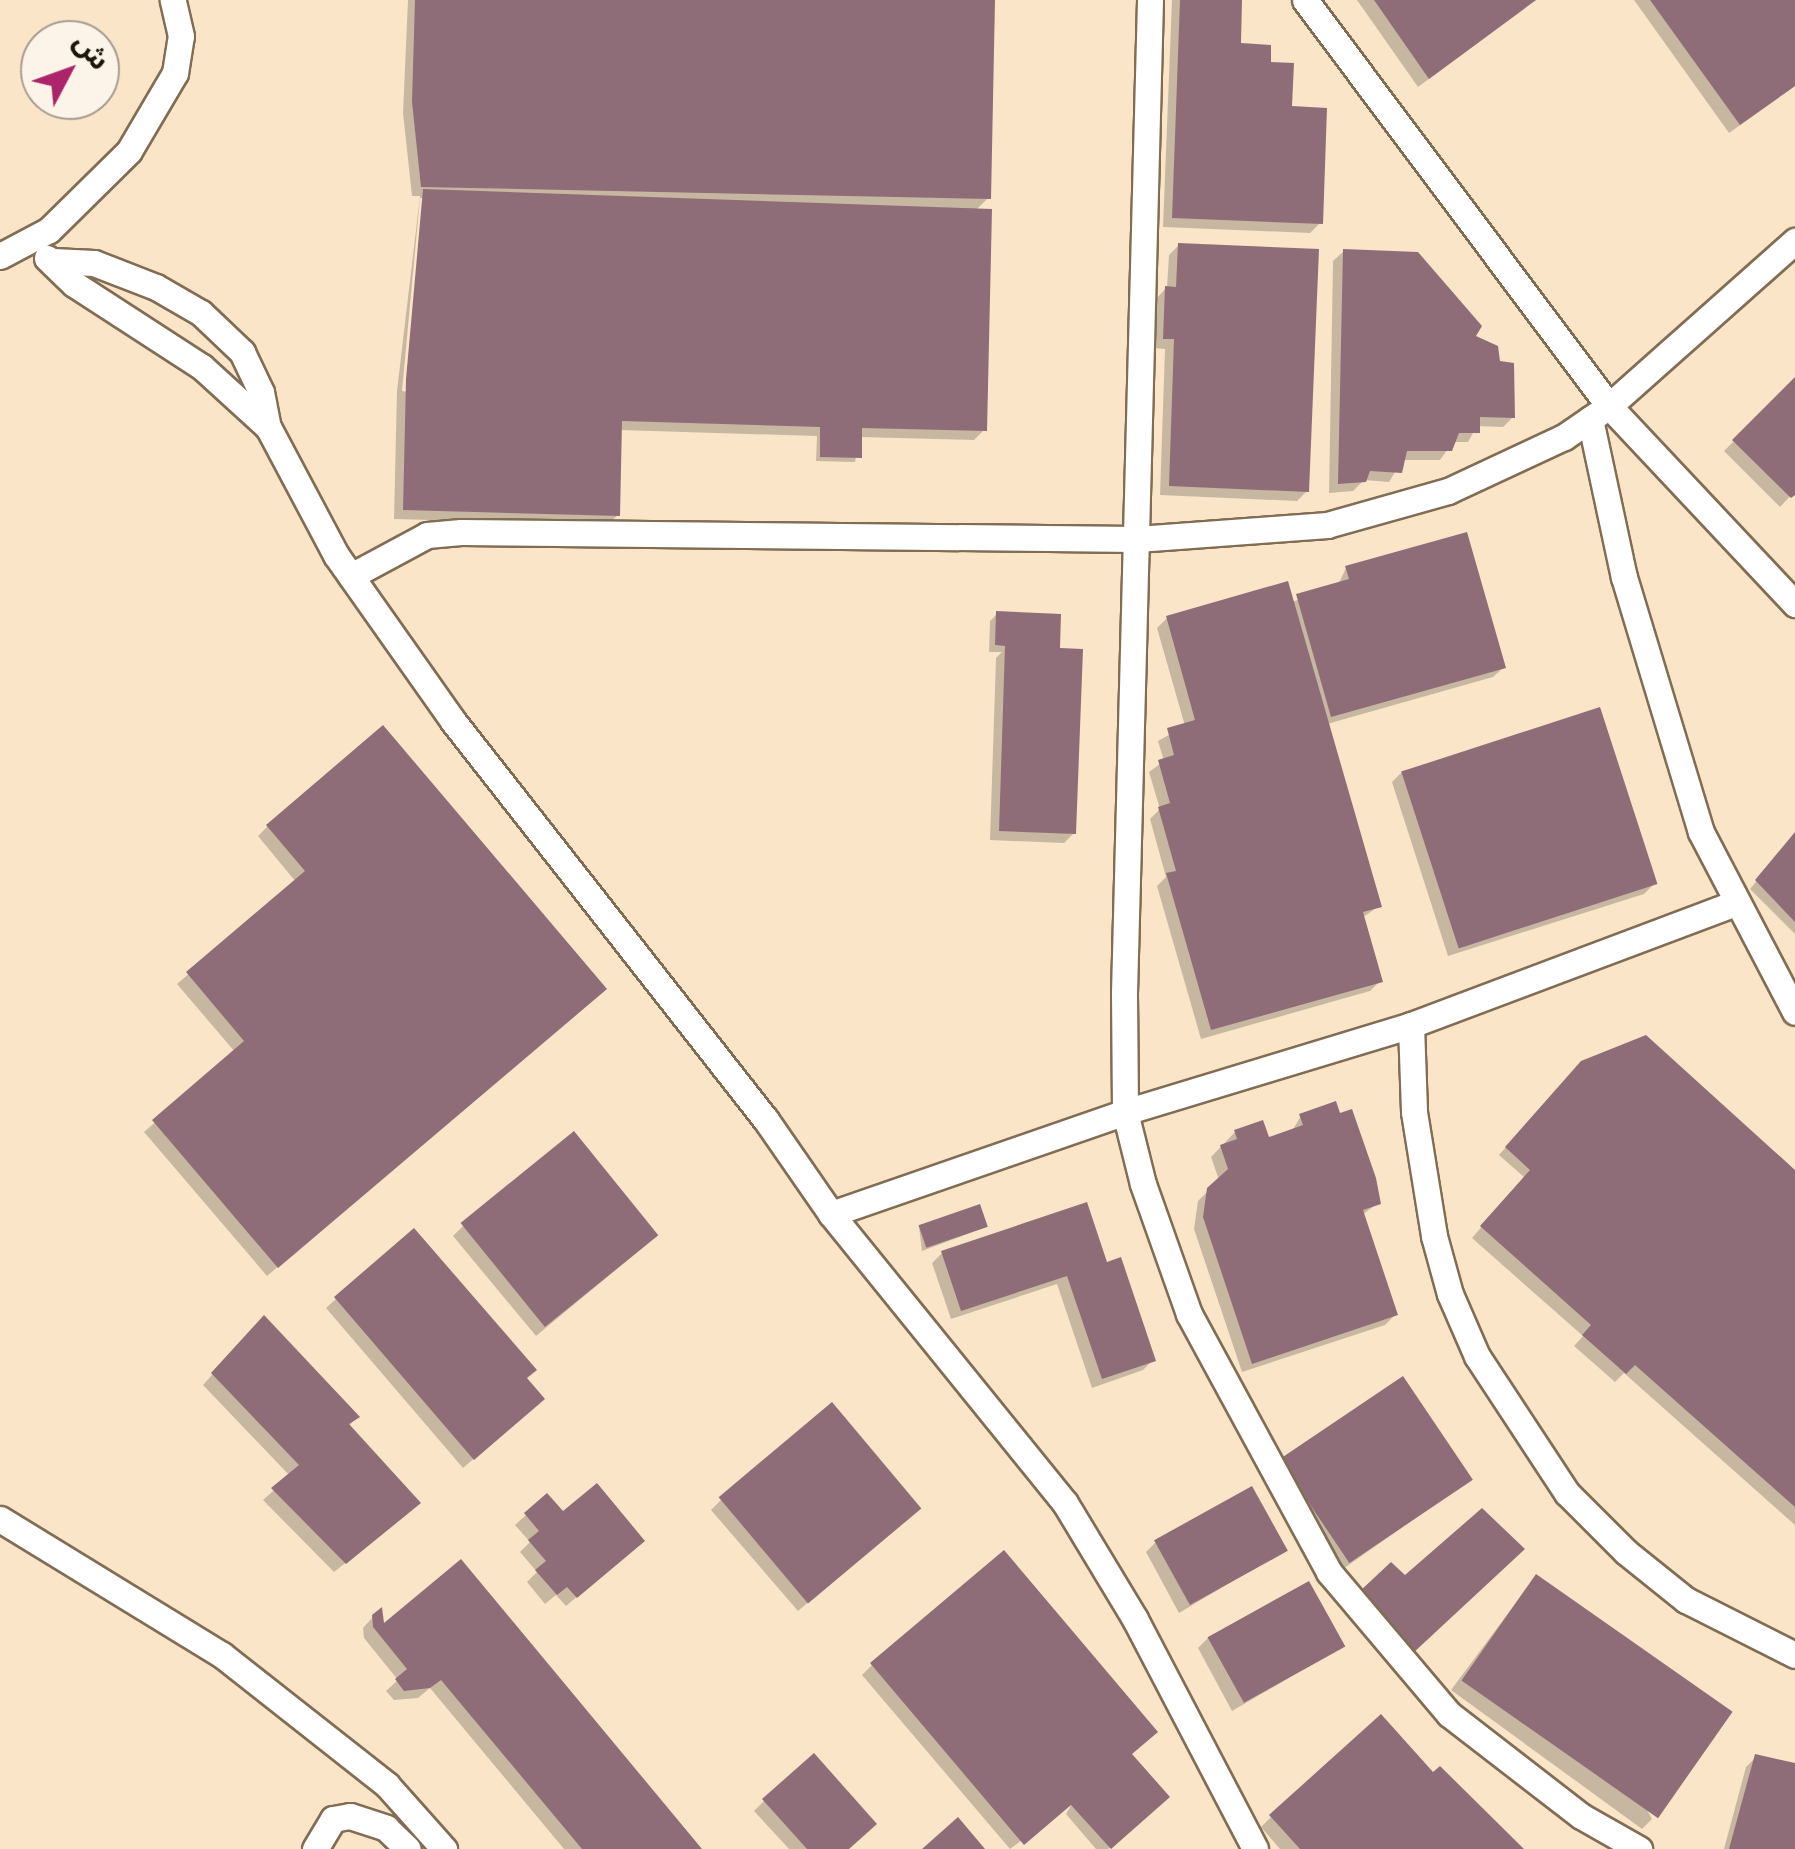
<!DOCTYPE html>
<meta charset="utf-8">
<style>
body{margin:0}
#map{position:relative;width:1795px;height:1849px;overflow:hidden;background:#fbe5c9;font-family:Karla,"Noto Sans Arabic",sans-serif}
div>[style]{position:absolute}
.shadow>*{inset:0;background:#0003}
.building>*{inset:0;background:#8e6d79;transform-origin:0 0}
.roads{filter:drop-shadow(2px 0 #806d54) drop-shadow(-2px 0 #806d54) drop-shadow(0 2px #806d54) drop-shadow(0 -2px #806d54)}
.street>*{height:25px;margin:-12.5px;padding:0 12.5px;transform-origin:12.5px;border-radius:12.5px;background:#fff}
span{translate:-50% -50%;white-space:nowrap;text-align:center;line-height:1.15;-webkit-text-stroke:8px #fdf4e9;paint-order:stroke}
.north{position:absolute;left:20px;top:20px;width:100px;height:100px;box-sizing:border-box;background:#fdf4e9;border:2px solid #a49b91;border-radius:50%;rotate:49deg;font-size:28px;font-weight:700;line-height:40px;text-align:center;color:#1e160c}
.north::after{content:'';display:block;margin:auto;width:35px;height:45px;background:#ac256a;clip-path:polygon(50% 0,100% 100%,50% 72%,0 100%)}
</style>
<div id="map">
<div class="shadow">
<i style="clip-path:polygon(evenodd,408px 0,993px 0,988px 198px,975px 211px,984px 430px,974px 440px,860px 437px,855px 462px,816px 461px,817px 436px,619px 430px,618px 515px,607px 525px,394px 519px,397px 391px,420px 196px,412px 196px,403px 113px,408px 0,420px 198px,425px 198px,407px 392px,402px 391px,420px 198px)"></i>
<i style="clip-path:polygon(1172px 0,1240px 0,1238px 45px,1268px 65px,1290px 108px,1320px 223px,1310px 233px,1163px 227px)"></i>
<i style="clip-path:polygon(1357px 0,1536px 0,1418px 87px)"></i>
<i style="clip-path:polygon(1634px 0,1795px 0,1795px 86px,1729px 133px)"></i>
<i style="clip-path:polygon(1179px 245px,1307px 491px,1297px 501px,1160px 495px,1165px 349px,1154px 348px,1156px 299px,1167px 287px,1169px 255px)"></i>
<i style="clip-path:polygon(1344px 251px,1513px 417px,1503px 427px,1477px 426px,1468px 442px,1453px 442px,1440px 460px,1402px 460px,1389px 482px,1364px 480px,1353px 491px,1329px 493px,1333px 261px)"></i>
<i style="clip-path:polygon(1795px 381px,1795px 491px,1780px 507px,1724px 451px)"></i>
<i style="clip-path:polygon(1346px 568px,1504px 667px,1493px 677px,1327px 724px,1379px 906px,1362px 918px,1380px 981px,1370px 991px,1201px 1039px,1157px 886px,1166px 877px,1150px 819px,1160px 809px,1149px 772px,1164px 761px,1158px 741px,1185px 726px,1157px 628px,1167px 618px,1292px 602px,1338px 585px)"></i>
<i style="clip-path:polygon(997px 614px,1058px 650px,1074px 833px,1064px 843px,990px 840px,996px 658px,1002px 652px,989px 652px,990px 621px)"></i>
<i style="clip-path:polygon(1402px 772px,1654px 884px,1644px 894px,1448px 956px,1392px 782px)"></i>
<i style="clip-path:polygon(268px 826px,593px 999px,267px 1276px,144px 1132px,235px 1052px,177px 984px,296px 882px,258px 836px)"></i>
<i style="clip-path:polygon(1795px 834px,1795px 934px,1750px 889px)"></i>
<i style="clip-path:polygon(1574px 1071px,1795px 1173px,1795px 1525px,1624px 1373px,1615px 1382px,1574px 1346px,1583px 1336px,1472px 1238px,1524px 1177px,1499px 1155px)"></i>
<i style="clip-path:polygon(1301px 1116px,1378px 1203px,1362px 1215px,1396px 1314px,1385px 1325px,1242px 1372px,1194px 1229px,1198px 1201px,1219px 1180px,1211px 1157px,1235px 1132px,1267px 1140px,1292px 1131px)"></i>
<i style="clip-path:polygon(463px 1226px,646px 1245px,536px 1336px,453px 1236px)"></i>
<i style="clip-path:polygon(919px 1226px,986px 1227px,922px 1251px)"></i>
<i style="clip-path:polygon(942px 1253px,1106px 1265px,1153px 1360px,1143px 1370px,1092px 1388px,1057px 1284px,951px 1319px,932px 1263px)"></i>
<i style="clip-path:polygon(336px 1299px,524px 1378px,532px 1408px,463px 1468px,326px 1308px)"></i>
<i style="clip-path:polygon(254px 1328px,357px 1417px,348px 1427px,408px 1513px,334px 1572px,263px 1500px,290px 1476px,203px 1385px)"></i>
<i style="clip-path:polygon(1268px 1466px,1470px 1480px,1333px 1576px)"></i>
<i style="clip-path:polygon(547px 1496px,562px 1515px,632px 1550px,566px 1606px,556px 1595px,545px 1604px,527px 1582px,537px 1572px,520px 1552px,530px 1542px,515px 1525px)"></i>
<i style="clip-path:polygon(721px 1500px,908px 1517px,798px 1611px,711px 1510px)"></i>
<i style="clip-path:polygon(1156px 1542px,1285px 1550px,1179px 1613px,1146px 1552px)"></i>
<i style="clip-path:polygon(1527px 1588px,1652px 1819px,1642px 1829px,1451px 1690px)"></i>
<i style="clip-path:polygon(373px 1617px,382px 1628px,699px 1849px,564px 1849px,430px 1688px,418px 1698px,394px 1700px,386px 1691px,398px 1680px,364px 1638px,363px 1628px)"></i>
<i style="clip-path:polygon(1208px 1638px,1342px 1647px,1232px 1711px,1198px 1648px)"></i>
<i style="clip-path:polygon(872px 1665px,1129px 1755px,1159px 1804px,1108px 1849px,1096px 1849px,1066px 1814px,1073px 1802px,1010px 1849px,862px 1675px)"></i>
<i style="clip-path:polygon(1756px 1757px,1795px 1766px,1795px 1849px,1724px 1849px,1746px 1767px)"></i>
<i style="clip-path:polygon(1433px 1775px,1518px 1849px,1280px 1849px,1261px 1827px,1271px 1817px)"></i>
<i style="clip-path:polygon(764px 1801px,846px 1849px,789px 1849px,754px 1811px)"></i>
</div>
<div class="building">
<i style="clip-path:polygon(415px 0,995px 0,991px 199px,421px 187px,412px 102px)"></i>
<i style="clip-path:polygon(1180px 0,1242px 0,1241px 43px,1271px 45px,1271px 62px,1294px 63px,1292px 106px,1327px 108px,1323px 224px,1172px 218px)"></i>
<i style="clip-path:polygon(1374px 0,1536px 0,1429px 79px)"></i>
<i style="clip-path:polygon(1650px 0,1795px 0,1795px 86px,1740px 125px)"></i>
<i style="clip-path:polygon(423px 189px,992px 209px,987px 431px,862px 428px,862px 458px,820px 457px,820px 427px,622px 421px,620px 516px,403px 510px,406px 379px)"></i>
<i style="clip-path:polygon(1178px 243px,1319px 249px,1309px 492px,1169px 486px,1174px 339px,1163px 339px,1165px 286px,1176px 287px)"></i>
<i style="clip-path:polygon(1343px 249px,1418px 252px,1482px 326px,1476px 336px,1498px 346px,1500px 361px,1514px 363px,1515px 418px,1480px 417px,1480px 433px,1459px 433px,1452px 451px,1407px 451px,1402px 473px,1370px 471px,1366px 482px,1338px 484px)"></i>
<i style="clip-path:polygon(1795px 377px,1795px 495px,1791px 498px,1732px 440px)"></i>
<i style="clip-path:polygon(1467px 532px,1506px 668px,1331px 717px,1296px 594px,1349px 579px,1345px 566px)"></i>
<i style="clip-path:polygon(1288px 581px,1382px 907px,1363px 912px,1383px 982px,1211px 1030px,1166px 873px,1176px 871px,1158px 807px,1170px 803px,1158px 760px,1174px 755px,1167px 728px,1195px 720px,1166px 616px)"></i>
<i style="clip-path:polygon(996px 611px,1061px 614px,1060px 648px,1083px 649px,1076px 834px,999px 831px,1005px 646px,995px 645px)"></i>
<i style="left:1600px;top:707px;width:186px;height:209px;rotate:72deg"></i>
<i style="clip-path:polygon(383px 725px,607px 989px,278px 1268px,152px 1120px,244px 1041px,186px 972px,305px 871px,266px 825px)"></i>
<i style="clip-path:polygon(1795px 832px,1795px 922px,1755px 880px)"></i>
<i style="clip-path:polygon(1646px 1035px,1795px 1170px,1795px 1507px,1635px 1365px,1626px 1374px,1582px 1335px,1591px 1325px,1480px 1226px,1530px 1170px,1505px 1147px,1581px 1061px)"></i>
<i style="clip-path:polygon(1336px 1101px,1340px 1113px,1352px 1109px,1376px 1178px,1381px 1204px,1363px 1210px,1398px 1315px,1252px 1364px,1203px 1217px,1207px 1188px,1228px 1169px,1220px 1145px,1237px 1139px,1234px 1130px,1263px 1120px,1269px 1137px,1303px 1125px,1299px 1114px)"></i>
<i style="left:574px;top:1131px;width:134px;height:146px;rotate:51deg"></i>
<i style="clip-path:polygon(1087px 1202px,1107px 1262px,1121px 1257px,1156px 1361px,1102px 1379px,1067px 1276px,961px 1311px,941px 1251px)"></i>
<i style="left:980px;top:1204px;width:24px;height:65px;rotate:71deg"></i>
<i style="clip-path:polygon(414px 1228px,537px 1370px,527px 1378px,545px 1399px,474px 1460px,334px 1297px)"></i>
<i style="clip-path:polygon(264px 1315px,360px 1417px,349px 1424px,421px 1503px,346px 1564px,271px 1488px,299px 1465px,211px 1373px)"></i>
<i style="left:1403px;top:1376px;width:125px;height:149px;rotate:56deg"></i>
<i style="left:832px;top:1402px;width:139px;height:148px;rotate:50deg"></i>
<i style="clip-path:polygon(597px 1483px,645px 1541px,577px 1598px,567px 1587px,557px 1595px,535px 1570px,546px 1561px,528px 1540px,539px 1531px,524px 1513px,547px 1493px,563px 1511px)"></i>
<i style="left:1252px;top:1486px;width:74px;height:112px;rotate:61deg"></i>
<i style="clip-path:polygon(1482px 1508px,1525px 1549px,1412px 1654px,1359px 1592px,1391px 1562px,1405px 1575px)"></i>
<i style="clip-path:polygon(1004px 1550px,1158px 1732px,1132px 1754px,1170px 1797px,1111px 1849px,1071px 1805px,1024px 1845px,870px 1663px)"></i>
<i style="clip-path:polygon(461px 1559px,702px 1849px,582px 1849px,441px 1680px,430px 1688px,404px 1691px,395px 1679px,407px 1669px,373px 1627px,372px 1615px,382px 1607px,384px 1623px)"></i>
<i style="left:1536px;top:1574px;width:240px;height:130px;rotate:35deg"></i>
<i style="left:1309px;top:1581px;width:75px;height:116px;rotate:61deg"></i>
<i style="clip-path:polygon(1381px 1714px,1433px 1772px,1440px 1766px,1524px 1849px,1300px 1849px,1269px 1815px)"></i>
<i style="clip-path:polygon(814px 1753px,877px 1824px,849px 1849px,807px 1849px,762px 1799px)"></i>
<i style="clip-path:polygon(1755px 1754px,1795px 1763px,1795px 1849px,1729px 1849px)"></i>
<i style="clip-path:polygon(958px 1817px,985px 1849px,922px 1849px)"></i>
</div>
<div class="roads">
<div class="street">
<i style="left:1150px;top:0;width:993px;rotate:91.5deg"></i>
<i style="left:1124px;top:993px;width:119px;rotate:89.5deg"></i>
<i style="left:1125px;top:1112px;width:74px;rotate:76deg"></i>
<i style="left:1143px;top:1184px;width:138px;rotate:70.5deg"></i>
<i style="left:1189px;top:1314px;width:294px;rotate:61.5deg"></i>
<i style="left:1329px;top:1572px;width:186px;rotate:49.8deg"></i>
<i style="left:1449px;top:1714px;width:167px;rotate:37.7deg"></i>
<i style="left:1581px;top:1816px;width:67px;rotate:29.6deg"></i>
<i style="left:1305px;top:0;width:507px;rotate:53.18deg"></i>
<i style="left:1609px;top:406px;width:272px;rotate:46.8deg"></i>
<i style="left:0;top:256px;width:55px;rotate:-28deg"></i>
<i style="left:49px;top:230px;width:112px;rotate:-44.6deg"></i>
<i style="left:129px;top:151px;width:91px;rotate:-59.5deg"></i>
<i style="left:175px;top:73px;width:37px;rotate:-81deg"></i>
<i style="left:181px;top:36px;width:37px;rotate:-103deg"></i>
<i style="left:47px;top:258px;width:37px;rotate:44deg"></i>
<i style="left:74px;top:284px;width:153px;rotate:33deg"></i>
<i style="left:202px;top:367px;width:89px;rotate:42.3deg"></i>
<i style="left:53px;top:261px;width:41px;rotate:2.8deg"></i>
<i style="left:94px;top:263px;width:66px;rotate:21.2deg"></i>
<i style="left:156px;top:287px;width:52px;rotate:30deg"></i>
<i style="left:201px;top:313px;width:57px;rotate:43.6deg"></i>
<i style="left:242px;top:352px;width:44px;rotate:64.6deg"></i>
<i style="left:261px;top:392px;width:36px;rotate:79deg"></i>
<i style="left:268px;top:427px;width:145px;rotate:62deg"></i>
<i style="left:336px;top:555px;width:203px;rotate:54.8deg"></i>
<i style="left:453px;top:721px;width:507px;rotate:51.89deg"></i>
<i style="left:766px;top:1120px;width:114px;rotate:55.3deg"></i>
<i style="left:831px;top:1214px;width:372px;rotate:51deg"></i>
<i style="left:1065px;top:1503px;width:135px;rotate:58.9deg"></i>
<i style="left:1135px;top:1619px;width:259px;rotate:62.4deg"></i>
<i style="left:1590px;top:419px;width:162px;rotate:77.9deg"></i>
<i style="left:1624px;top:577px;width:266px;rotate:73.2deg"></i>
<i style="left:1701px;top:832px;width:203px;rotate:62.4deg"></i>
<i style="left:351px;top:576px;width:86px;rotate:-28.3deg"></i>
<i style="left:427px;top:535px;width:34px;rotate:-5deg"></i>
<i style="left:461px;top:532px;width:676px;rotate:0.59deg"></i>
<i style="left:1137px;top:539px;width:191px;rotate:-4.2deg"></i>
<i style="left:1327px;top:525px;width:126px;rotate:-15.7deg"></i>
<i style="left:1448px;top:491px;width:128px;rotate:-25deg"></i>
<i style="left:1564px;top:437px;width:55px;rotate:-34.6deg"></i>
<i style="left:1609px;top:406px;width:249px;rotate:-41.6deg"></i>
<i style="left:1411px;top:1025px;width:87px;rotate:88deg"></i>
<i style="left:1414px;top:1112px;width:126px;rotate:80.8deg"></i>
<i style="left:1434px;top:1236px;width:60px;rotate:74.6deg"></i>
<i style="left:1450px;top:1294px;width:68px;rotate:66.5deg"></i>
<i style="left:1477px;top:1356px;width:164px;rotate:56.7deg"></i>
<i style="left:1567px;top:1493px;width:83px;rotate:45deg"></i>
<i style="left:1626px;top:1552px;width:77px;rotate:38.7deg"></i>
<i style="left:1686px;top:1600px;width:122px;rotate:26.8deg"></i>
<i style="left:831px;top:1214px;width:311px;rotate:-19.1deg"></i>
<i style="left:1125px;top:1112px;width:299px;rotate:-16.9deg"></i>
<i style="left:1411px;top:1025px;width:344px;rotate:-20.6deg"></i>
<i style="left:0;top:1519px;width:260px;rotate:31.5deg"></i>
<i style="left:222px;top:1655px;width:210px;rotate:38.2deg"></i>
<i style="left:387px;top:1785px;width:86px;rotate:48.3deg"></i>
<i style="left:315px;top:1849px;width:35px;rotate:-59deg"></i>
<i style="left:333px;top:1819px;width:17px;rotate:-10deg"></i>
<i style="left:350px;top:1816px;width:38px;rotate:18deg"></i>
<i style="left:386px;top:1828px;width:30px;rotate:44deg"></i>
</div>
</div>
<div class="north">ش</div>
</div>
